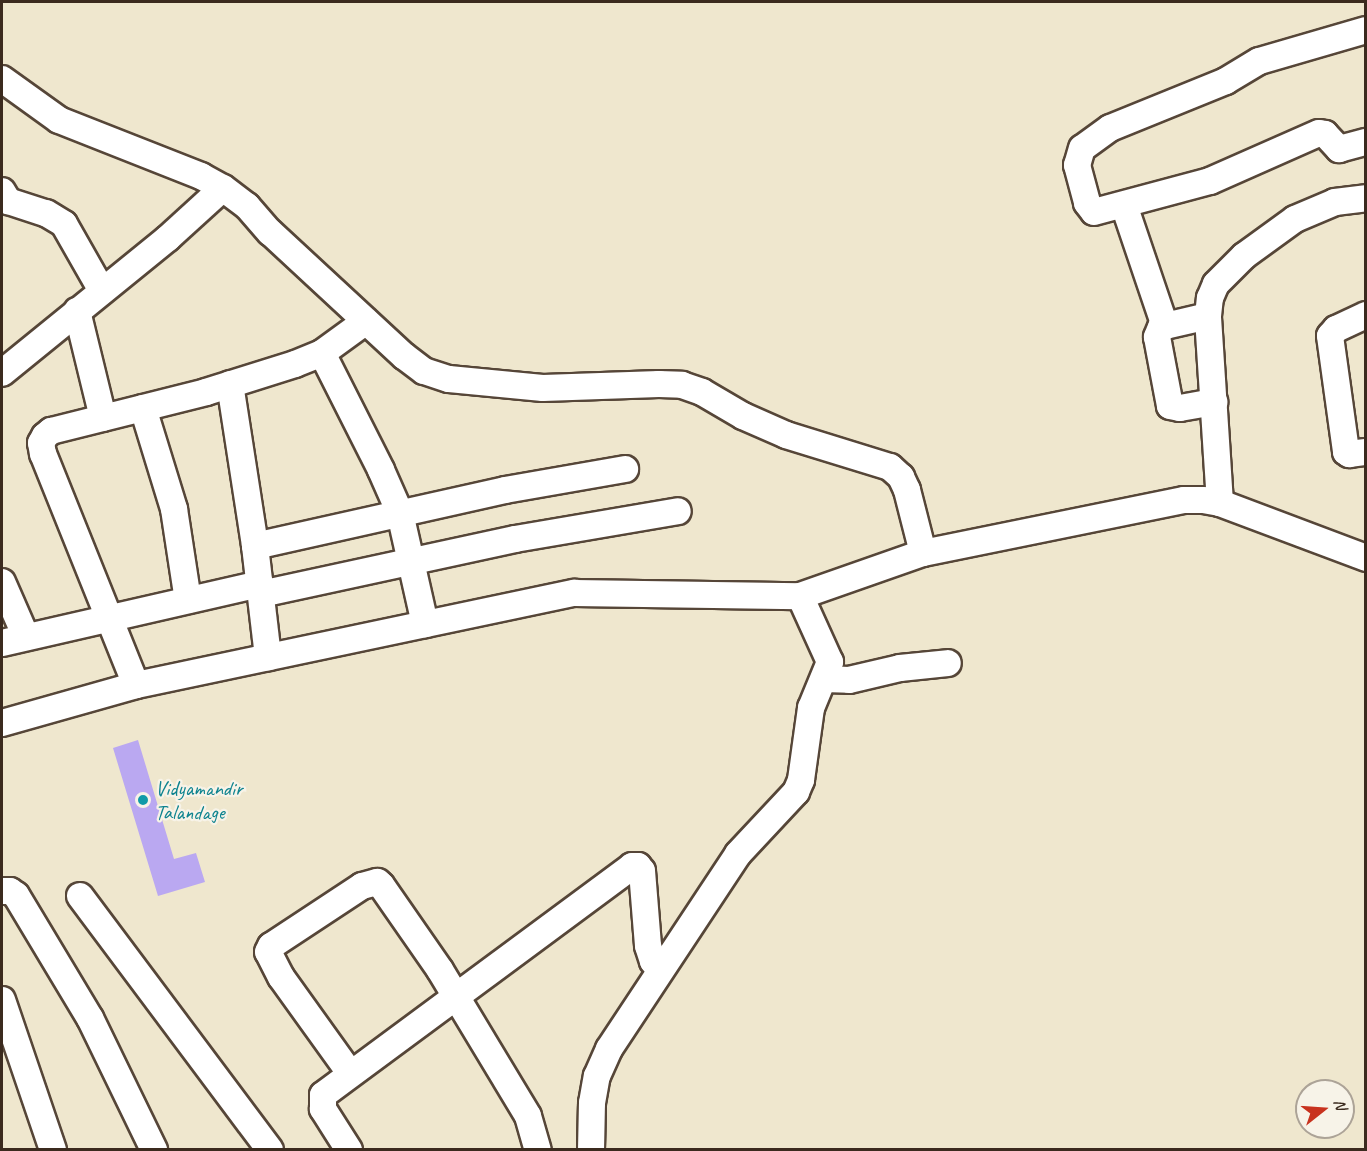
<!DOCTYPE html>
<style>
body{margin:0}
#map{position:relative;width:1367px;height:1151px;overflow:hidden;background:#efe7ce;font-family:Caveat,sans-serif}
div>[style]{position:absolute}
.building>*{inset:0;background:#baa8f1}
.roads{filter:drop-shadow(2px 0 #564638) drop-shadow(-2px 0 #564638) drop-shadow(0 2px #564638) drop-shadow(0 -2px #564638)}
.minor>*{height:26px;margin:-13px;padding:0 13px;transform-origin:13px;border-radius:13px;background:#fff}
.dots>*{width:16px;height:16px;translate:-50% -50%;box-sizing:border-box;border:3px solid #f7f3e8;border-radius:50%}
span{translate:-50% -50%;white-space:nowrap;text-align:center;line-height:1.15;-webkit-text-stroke:4.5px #f7f3e8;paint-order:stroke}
.culture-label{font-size:21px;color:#0d838f}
.left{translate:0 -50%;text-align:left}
.frame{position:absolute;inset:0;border:3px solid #3b2a1e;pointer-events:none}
.north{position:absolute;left:1295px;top:1079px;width:60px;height:60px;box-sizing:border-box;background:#f7f3e8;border:2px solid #aca397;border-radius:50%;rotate:73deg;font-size:16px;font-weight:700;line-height:24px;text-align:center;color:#3b2a1e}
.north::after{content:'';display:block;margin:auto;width:21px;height:27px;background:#c8321e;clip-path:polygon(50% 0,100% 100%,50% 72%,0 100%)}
</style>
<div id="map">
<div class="building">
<i style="clip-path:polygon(138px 740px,174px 859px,196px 853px,205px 882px,158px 896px,113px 748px)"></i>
</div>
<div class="roads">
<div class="minor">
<i style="left:1366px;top:30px;width:111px;rotate:163.8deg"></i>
<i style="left:1259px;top:61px;width:39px;rotate:149deg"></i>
<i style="left:1226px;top:81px;width:125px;rotate:157.9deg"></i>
<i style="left:1110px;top:128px;width:34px;rotate:144deg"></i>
<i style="left:1082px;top:148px;width:18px;rotate:106deg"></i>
<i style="left:1077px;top:165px;width:39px;rotate:75deg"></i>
<i style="left:1087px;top:203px;width:11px;rotate:52deg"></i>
<i style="left:1094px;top:212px;width:120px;rotate:-15deg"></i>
<i style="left:1210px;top:181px;width:119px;rotate:-23.8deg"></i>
<i style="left:1319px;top:133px;width:6px;rotate:9deg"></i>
<i style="left:1325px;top:134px;width:21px;rotate:47deg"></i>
<i style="left:1339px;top:149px;width:28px;rotate:-15deg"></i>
<i style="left:2px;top:79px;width:70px;rotate:35.7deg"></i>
<i style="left:59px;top:120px;width:153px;rotate:21.5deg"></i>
<i style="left:201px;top:176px;width:25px;rotate:29deg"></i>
<i style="left:223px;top:188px;width:30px;rotate:37deg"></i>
<i style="left:247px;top:206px;width:35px;rotate:49deg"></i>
<i style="left:270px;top:232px;width:183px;rotate:42.8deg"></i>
<i style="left:404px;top:356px;width:25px;rotate:37deg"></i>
<i style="left:424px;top:371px;width:26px;rotate:18deg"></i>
<i style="left:449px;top:379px;width:94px;rotate:5.5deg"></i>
<i style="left:543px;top:388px;width:116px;rotate:-2deg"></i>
<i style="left:659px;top:384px;width:23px;rotate:2deg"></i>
<i style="left:682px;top:385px;width:21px;rotate:19deg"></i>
<i style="left:702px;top:392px;width:48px;rotate:30.3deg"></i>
<i style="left:743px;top:416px;width:47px;rotate:23.8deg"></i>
<i style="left:786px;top:435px;width:109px;rotate:17.1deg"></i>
<i style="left:890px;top:467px;width:15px;rotate:42deg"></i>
<i style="left:901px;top:477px;width:14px;rotate:65deg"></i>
<i style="left:907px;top:490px;width:65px;rotate:75.7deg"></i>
<i style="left:2px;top:191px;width:12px;rotate:59deg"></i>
<i style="left:8px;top:201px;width:40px;rotate:18deg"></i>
<i style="left:46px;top:213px;width:21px;rotate:31deg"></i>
<i style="left:64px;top:224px;width:77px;rotate:60.4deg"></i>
<i style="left:1124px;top:205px;width:128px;rotate:71.3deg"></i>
<i style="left:77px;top:311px;width:110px;rotate:76.3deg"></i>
<i style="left:1366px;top:315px;width:33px;rotate:155deg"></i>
<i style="left:1336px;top:329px;width:9px;rotate:131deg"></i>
<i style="left:1330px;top:336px;width:117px;rotate:82.1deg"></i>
<i style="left:1346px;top:452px;width:4px;rotate:34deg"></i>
<i style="left:1349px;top:454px;width:17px;rotate:-7deg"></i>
<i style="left:1208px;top:316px;width:48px;rotate:166.8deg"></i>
<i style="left:1161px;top:327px;width:11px;rotate:112deg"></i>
<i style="left:1157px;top:337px;width:70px;rotate:79.3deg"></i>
<i style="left:1170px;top:406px;width:10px;rotate:11deg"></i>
<i style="left:1180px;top:408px;width:35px;rotate:-10deg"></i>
<i style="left:322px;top:353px;width:131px;rotate:63.2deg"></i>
<i style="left:381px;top:470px;width:47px;rotate:66.2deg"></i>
<i style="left:400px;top:513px;width:114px;rotate:77.3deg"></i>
<i style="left:2px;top:373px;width:214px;rotate:-39.1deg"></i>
<i style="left:168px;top:238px;width:74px;rotate:-42.3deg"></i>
<i style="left:230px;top:384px;width:164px;rotate:81.2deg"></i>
<i style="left:255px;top:546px;width:112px;rotate:83.3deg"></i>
<i style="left:143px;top:408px;width:106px;rotate:72.9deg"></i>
<i style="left:174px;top:509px;width:92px;rotate:81.3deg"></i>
<i style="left:1220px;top:503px;width:187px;rotate:-93.7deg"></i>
<i style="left:1208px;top:316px;width:18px;rotate:-84deg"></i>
<i style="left:1210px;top:298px;width:15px;rotate:-67deg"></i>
<i style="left:1216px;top:284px;width:40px;rotate:-45deg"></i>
<i style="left:1244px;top:256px;width:63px;rotate:-36deg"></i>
<i style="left:1295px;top:219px;width:43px;rotate:-23deg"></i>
<i style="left:1335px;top:202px;width:31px;rotate:-7deg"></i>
<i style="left:255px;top:546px;width:256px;rotate:-12.6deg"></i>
<i style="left:505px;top:490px;width:122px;rotate:-9.9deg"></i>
<i style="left:2px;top:582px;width:60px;rotate:66.4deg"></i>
<i style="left:261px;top:594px;width:260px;rotate:-12.2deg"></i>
<i style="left:515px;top:539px;width:165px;rotate:-9.7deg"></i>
<i style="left:2px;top:643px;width:265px;rotate:-12.9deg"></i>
<i style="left:824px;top:679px;width:25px;rotate:2deg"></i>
<i style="left:849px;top:680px;width:52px;rotate:-13.2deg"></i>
<i style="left:900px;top:668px;width:48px;rotate:-5.9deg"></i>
<i style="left:136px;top:685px;width:249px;rotate:-111.9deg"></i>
<i style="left:43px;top:454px;width:11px;rotate:-100deg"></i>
<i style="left:41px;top:443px;width:8px;rotate:-60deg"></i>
<i style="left:45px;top:436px;width:8px;rotate:-40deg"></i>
<i style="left:51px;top:431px;width:160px;rotate:-14.1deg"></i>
<i style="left:206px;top:392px;width:93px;rotate:-17.5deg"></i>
<i style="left:295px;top:364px;width:29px;rotate:-22deg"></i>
<i style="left:322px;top:353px;width:54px;rotate:-36deg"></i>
<i style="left:2px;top:723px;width:139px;rotate:-15.8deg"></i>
<i style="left:136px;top:685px;width:448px;rotate:-11.9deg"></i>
<i style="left:574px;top:593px;width:226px;rotate:0.8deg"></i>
<i style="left:800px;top:596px;width:130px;rotate:-19.3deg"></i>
<i style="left:923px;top:553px;width:266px;rotate:-11.5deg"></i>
<i style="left:1184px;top:500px;width:19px"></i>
<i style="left:1203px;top:500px;width:17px;rotate:10deg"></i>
<i style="left:1220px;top:503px;width:156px;rotate:20.6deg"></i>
<i style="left:2px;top:891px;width:8px"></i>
<i style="left:10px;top:891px;width:7px;rotate:34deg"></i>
<i style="left:16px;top:895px;width:144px;rotate:59deg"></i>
<i style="left:90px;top:1018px;width:147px;rotate:64.1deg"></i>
<i style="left:80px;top:896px;width:317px;rotate:53.2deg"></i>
<i style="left:2px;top:1000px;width:158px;rotate:71.2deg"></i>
<i style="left:350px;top:1073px;width:118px;rotate:-125.7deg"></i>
<i style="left:281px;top:977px;width:28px;rotate:-117deg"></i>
<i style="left:268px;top:952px;width:7px;rotate:-63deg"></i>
<i style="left:271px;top:946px;width:109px;rotate:-33.4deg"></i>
<i style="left:362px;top:886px;width:16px;rotate:-15deg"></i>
<i style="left:377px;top:882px;width:5px;rotate:37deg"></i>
<i style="left:381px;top:885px;width:103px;rotate:55.2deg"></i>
<i style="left:440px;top:970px;width:170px;rotate:58.9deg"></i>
<i style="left:528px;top:1116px;width:35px;rotate:74deg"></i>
<i style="left:349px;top:1150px;width:49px;rotate:-122.4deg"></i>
<i style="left:323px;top:1109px;width:14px;rotate:-90deg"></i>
<i style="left:323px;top:1095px;width:385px;rotate:-36.5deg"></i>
<i style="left:632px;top:866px;width:6px"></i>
<i style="left:638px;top:866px;width:6px;rotate:51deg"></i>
<i style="left:642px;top:871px;width:75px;rotate:85.4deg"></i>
<i style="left:648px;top:946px;width:16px;rotate:72deg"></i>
<i style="left:653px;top:961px;width:11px;rotate:52deg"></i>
<i style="left:591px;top:1150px;width:47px;rotate:-88.8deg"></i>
<i style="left:592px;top:1103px;width:27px;rotate:-80deg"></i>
<i style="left:597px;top:1076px;width:30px;rotate:-66deg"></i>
<i style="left:609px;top:1049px;width:234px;rotate:-56.5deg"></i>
<i style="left:738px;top:854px;width:85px;rotate:-46.9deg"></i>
<i style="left:796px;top:792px;width:13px;rotate:-67deg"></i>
<i style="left:801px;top:780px;width:73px;rotate:-82.1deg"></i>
<i style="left:811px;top:708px;width:50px;rotate:-67.6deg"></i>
<i style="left:830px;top:662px;width:72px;rotate:-114.4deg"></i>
</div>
</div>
<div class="dots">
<i style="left:143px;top:800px;background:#0f9aa8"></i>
</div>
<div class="culture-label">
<span class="left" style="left:155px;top:800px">Vidyamandir<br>Talandage</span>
</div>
<div class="frame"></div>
<div class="north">N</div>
</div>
